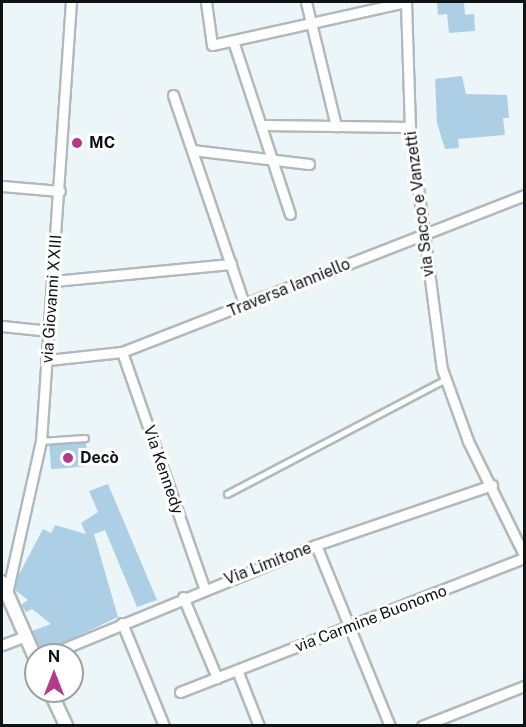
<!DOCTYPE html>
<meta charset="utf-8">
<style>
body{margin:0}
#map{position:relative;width:526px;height:727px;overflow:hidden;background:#ecf6f9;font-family:"Public Sans",sans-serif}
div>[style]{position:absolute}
.building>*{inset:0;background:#accfe6;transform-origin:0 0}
.roads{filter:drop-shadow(2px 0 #b0babc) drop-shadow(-2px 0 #b0babc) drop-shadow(0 2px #b0babc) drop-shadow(0 -2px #b0babc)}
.service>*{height:4.5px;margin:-2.25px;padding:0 2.25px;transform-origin:2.25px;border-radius:2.25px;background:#fff}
.minor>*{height:9px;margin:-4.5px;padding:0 4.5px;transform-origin:4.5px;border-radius:4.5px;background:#fff}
.tertiary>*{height:12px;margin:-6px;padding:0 6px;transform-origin:6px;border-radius:6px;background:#fff}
.dots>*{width:16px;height:16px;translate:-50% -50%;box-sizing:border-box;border:3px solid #fff;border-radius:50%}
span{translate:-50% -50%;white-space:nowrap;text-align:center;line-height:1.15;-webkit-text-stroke:6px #fff;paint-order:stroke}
.poi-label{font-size:16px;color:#101314;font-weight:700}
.left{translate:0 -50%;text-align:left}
.street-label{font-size:16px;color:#101314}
.frame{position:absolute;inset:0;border:3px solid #101314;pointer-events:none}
.north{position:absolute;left:24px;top:643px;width:60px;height:60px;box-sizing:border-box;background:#fff;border:2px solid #9fa1a1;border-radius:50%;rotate:0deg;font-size:16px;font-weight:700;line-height:24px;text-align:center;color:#101314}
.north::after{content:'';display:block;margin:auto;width:21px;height:27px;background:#b3398c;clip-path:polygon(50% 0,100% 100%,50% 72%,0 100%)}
</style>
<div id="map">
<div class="building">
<i style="clip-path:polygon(437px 2px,464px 2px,465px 15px,474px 14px,475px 31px,449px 33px,447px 14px,438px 15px)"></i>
<i style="clip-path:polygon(462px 76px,466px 94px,507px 95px,509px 118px,503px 118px,505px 135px,458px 139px,459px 148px,445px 149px,437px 123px,435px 79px)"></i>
<i style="left:86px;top:442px;width:24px;height:37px;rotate:85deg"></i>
<i style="clip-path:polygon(108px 484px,157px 600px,137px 607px,105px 530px,94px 534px,118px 617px,42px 653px,32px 631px,51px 624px,32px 609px,26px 612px,21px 605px,28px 600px,15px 590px,17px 578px,43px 529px,51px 533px,55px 525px,86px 534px,81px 523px,98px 512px,89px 491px)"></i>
</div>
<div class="roads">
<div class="service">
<i style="left:41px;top:441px;width:44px;rotate:-3.9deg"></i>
<i style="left:227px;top:494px;width:247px;rotate:-27.7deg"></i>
</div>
<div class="minor">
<i style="left:206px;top:2px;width:43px;rotate:82.1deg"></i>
<i style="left:212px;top:45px;width:199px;rotate:-12.5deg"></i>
<i style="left:306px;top:2px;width:128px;rotate:76.4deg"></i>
<i style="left:406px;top:2px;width:125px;rotate:88.2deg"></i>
<i style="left:410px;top:127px;width:244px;rotate:82.5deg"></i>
<i style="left:442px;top:369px;width:77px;rotate:70.1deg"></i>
<i style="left:468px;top:441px;width:127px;rotate:63.8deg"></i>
<i style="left:233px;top:41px;width:182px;rotate:71.8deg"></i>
<i style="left:173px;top:95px;width:223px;rotate:71.2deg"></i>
<i style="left:263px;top:125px;width:147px;rotate:0.8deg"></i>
<i style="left:192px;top:150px;width:118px;rotate:6.8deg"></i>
<i style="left:2px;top:186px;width:58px;rotate:4.9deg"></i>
<i style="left:53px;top:281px;width:179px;rotate:-5.5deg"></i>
<i style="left:2px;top:326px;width:48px;rotate:5.9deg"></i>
<i style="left:122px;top:352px;width:250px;rotate:70.8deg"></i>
<i style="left:48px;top:360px;width:74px;rotate:-6.2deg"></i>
<i style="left:122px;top:352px;width:432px;rotate:-21.3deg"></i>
<i style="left:316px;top:545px;width:196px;rotate:67.8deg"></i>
<i style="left:7px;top:593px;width:156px;rotate:-77.4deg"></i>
<i style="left:41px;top:441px;width:440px;rotate:-86.1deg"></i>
<i style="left:183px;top:597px;width:88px;rotate:67.2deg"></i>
<i style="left:122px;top:623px;width:111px;rotate:67.8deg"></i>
<i style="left:2px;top:645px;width:26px;rotate:-21deg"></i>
<i style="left:48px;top:655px;width:290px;rotate:-22.3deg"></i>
<i style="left:316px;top:545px;width:186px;rotate:-18.8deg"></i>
<i style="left:237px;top:670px;width:60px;rotate:68.6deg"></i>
<i style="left:180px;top:692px;width:369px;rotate:-21.3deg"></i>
<i style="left:422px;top:726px;width:110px;rotate:-21.4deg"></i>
</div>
<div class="tertiary">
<i style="left:2px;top:582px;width:85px;rotate:66.4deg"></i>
<i style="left:50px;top:691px;width:38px;rotate:65deg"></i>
</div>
</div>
<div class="dots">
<i style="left:77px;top:143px;background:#b3398c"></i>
<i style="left:68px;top:458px;background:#b3398c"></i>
</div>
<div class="poi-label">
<span class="left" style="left:89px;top:143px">MC</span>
<span class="left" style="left:80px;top:458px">Decò</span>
</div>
<div class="street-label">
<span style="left:420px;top:204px;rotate:-97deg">via Sacco e Vanzetti</span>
<span style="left:289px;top:288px;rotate:-22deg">Traversa Ianniello</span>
<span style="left:52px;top:299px;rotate:-86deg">via Giovanni XXIII</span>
<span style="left:163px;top:470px;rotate:71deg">Via Kennedy</span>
<span style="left:268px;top:564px;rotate:-21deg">Via Limitone</span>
<span style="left:371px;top:619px;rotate:-21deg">via Carmine Buonomo</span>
</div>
<div class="frame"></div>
<div class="north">N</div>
</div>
